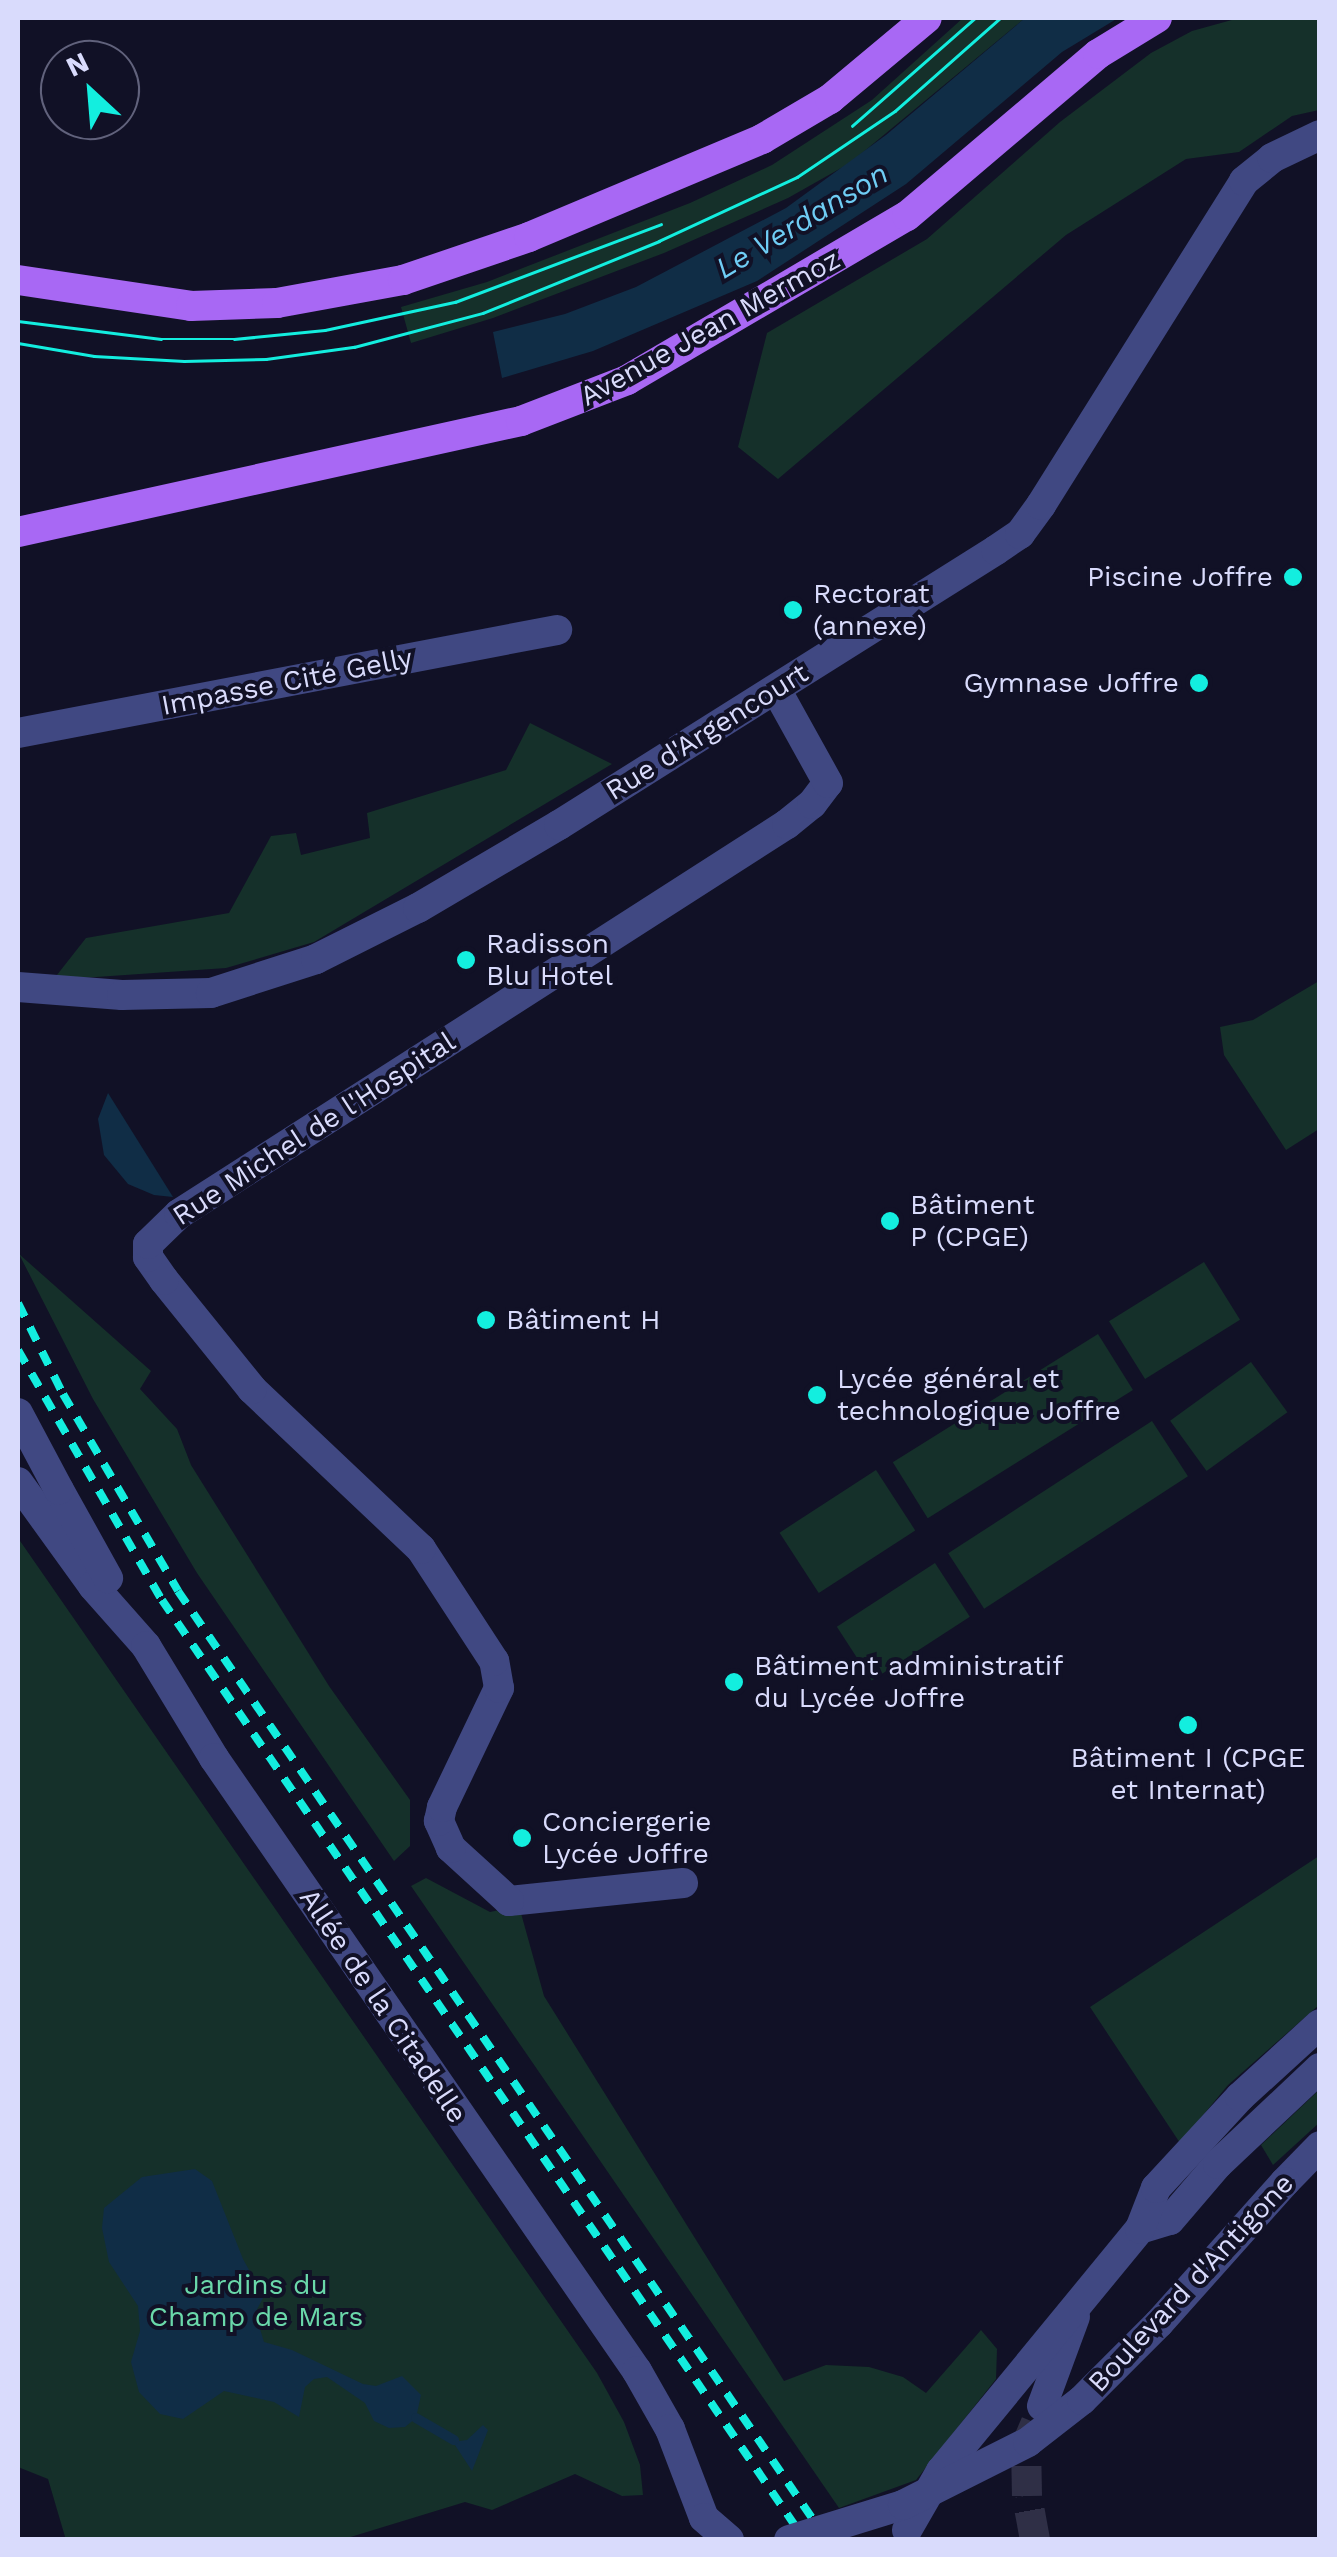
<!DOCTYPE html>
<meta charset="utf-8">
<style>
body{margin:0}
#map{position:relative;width:1337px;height:2557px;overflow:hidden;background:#111126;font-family:"Work Sans",sans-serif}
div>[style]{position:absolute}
.green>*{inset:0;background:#15302a;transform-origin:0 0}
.water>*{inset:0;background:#102d46}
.stream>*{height:10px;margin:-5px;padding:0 5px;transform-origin:5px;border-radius:5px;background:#102d46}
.minor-tunnel>*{height:30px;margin-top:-15px;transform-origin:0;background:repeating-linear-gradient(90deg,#2f2f46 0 30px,transparent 0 45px)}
.minor>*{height:30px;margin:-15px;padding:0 15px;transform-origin:15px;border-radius:15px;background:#404882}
.major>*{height:30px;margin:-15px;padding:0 15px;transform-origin:15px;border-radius:15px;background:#a868f4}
.tram>*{height:2.5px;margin:-1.25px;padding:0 1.25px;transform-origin:1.25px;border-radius:1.25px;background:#13eedf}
.rail>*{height:8px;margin-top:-4px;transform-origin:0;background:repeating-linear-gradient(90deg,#13eedf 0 15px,transparent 0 27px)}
.minor-bridge>*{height:30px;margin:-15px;padding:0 15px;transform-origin:15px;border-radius:15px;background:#404882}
.dots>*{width:28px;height:28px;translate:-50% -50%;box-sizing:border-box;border:5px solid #111126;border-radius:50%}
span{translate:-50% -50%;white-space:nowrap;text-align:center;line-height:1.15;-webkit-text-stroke:8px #111126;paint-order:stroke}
.street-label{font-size:28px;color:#d9dbfc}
.poi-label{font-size:28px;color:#d9dbfc}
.right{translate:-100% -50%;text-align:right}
.left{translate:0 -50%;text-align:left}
.park-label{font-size:28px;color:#6ad8aa}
.water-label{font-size:30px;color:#6fcdf5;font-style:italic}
.frame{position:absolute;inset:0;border:20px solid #d9dbfc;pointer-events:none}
.north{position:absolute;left:40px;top:40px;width:100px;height:100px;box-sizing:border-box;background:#111126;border:2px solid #61627c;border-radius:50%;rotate:334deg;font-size:28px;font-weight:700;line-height:40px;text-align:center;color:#d9dbfc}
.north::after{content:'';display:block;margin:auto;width:35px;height:45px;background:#13eedf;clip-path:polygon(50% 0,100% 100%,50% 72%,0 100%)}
</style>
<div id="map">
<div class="green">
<i style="clip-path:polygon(963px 18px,1025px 18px,850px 163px,788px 198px,664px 253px,493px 318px,411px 343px,401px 307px,487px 282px,690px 203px,772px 165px,872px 100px)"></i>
<i style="clip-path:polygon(1239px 18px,1319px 18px,1319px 110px,1292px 116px,1239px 152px,1186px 159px,1066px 235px,778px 479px,738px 447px,767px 333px,927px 239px,1060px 122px,1151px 53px,1192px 31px)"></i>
<i style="clip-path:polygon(530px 723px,612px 764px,314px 942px,226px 968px,53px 980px,86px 938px,229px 913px,271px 836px,296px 833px,301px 855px,370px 838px,367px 813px,506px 770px)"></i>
<i style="clip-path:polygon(1319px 981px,1319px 1129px,1286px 1150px,1224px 1055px,1220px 1027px,1253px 1020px)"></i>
<i style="clip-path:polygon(19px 1254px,151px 1371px,140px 1389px,177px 1429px,191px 1465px,329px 1686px,410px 1800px,410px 1846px,394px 1861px,197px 1573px,93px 1399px)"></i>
<i style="left:1204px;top:1262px;width:68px;height:112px;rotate:58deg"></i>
<i style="left:1098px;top:1334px;width:66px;height:242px;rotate:58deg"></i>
<i style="left:1251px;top:1362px;width:62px;height:100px;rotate:54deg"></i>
<i style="left:1152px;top:1421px;width:66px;height:243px;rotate:57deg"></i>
<i style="left:876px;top:1470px;width:72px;height:115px;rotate:57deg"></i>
<i style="clip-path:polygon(18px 1538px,597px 2373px,624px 2422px,640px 2465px,643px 2495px,622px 2496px,575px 2474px,492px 2510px,465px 2502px,344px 2539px,66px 2540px,48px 2479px,18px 2467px)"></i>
<i style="left:935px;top:1563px;width:64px;height:117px;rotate:57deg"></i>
<i style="clip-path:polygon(1319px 1856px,1319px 2005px,1228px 2085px,1180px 2143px,1090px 2007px)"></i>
<i style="clip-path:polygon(426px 1878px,490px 1912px,519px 1906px,544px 1996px,784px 2381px,826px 2365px,869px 2367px,903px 2377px,926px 2393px,981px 2330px,997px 2349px,996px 2379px,916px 2480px,839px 2508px,411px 1886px)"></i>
<i style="clip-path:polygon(1319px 2090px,1319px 2123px,1273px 2165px,1261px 2145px)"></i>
</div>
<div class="water">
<i style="clip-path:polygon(1025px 18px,1118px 18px,1062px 52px,906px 184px,757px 281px,593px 351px,502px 378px,493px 332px,565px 314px,636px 287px,786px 208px,886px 135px)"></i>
<i style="clip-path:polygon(108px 1093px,173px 1197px,154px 1195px,128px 1184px,104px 1155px,98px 1119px)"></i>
<i style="clip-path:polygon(195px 2169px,212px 2181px,243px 2259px,253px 2277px,268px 2289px,255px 2313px,264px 2342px,292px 2350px,363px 2384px,376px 2386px,402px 2376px,421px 2395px,416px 2418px,405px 2427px,389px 2428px,374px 2421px,365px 2403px,327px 2377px,314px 2379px,305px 2387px,299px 2417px,274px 2402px,224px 2391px,183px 2419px,160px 2414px,139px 2392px,131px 2362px,140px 2331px,138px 2306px,109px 2262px,102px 2228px,104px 2208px,142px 2177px)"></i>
<i style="clip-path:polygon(483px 2425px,488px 2430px,472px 2471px,453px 2442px,467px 2440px)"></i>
</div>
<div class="stream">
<i style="left:416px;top:2418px;width:44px;rotate:30.1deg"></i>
</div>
<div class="minor-tunnel">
<i style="left:1035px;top:2540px;width:45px;rotate:-100.3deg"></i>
<i style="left:1027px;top:2496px;width:50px;rotate:-91.1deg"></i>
<i style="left:1026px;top:2446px;width:25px;rotate:-67deg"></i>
</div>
<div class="minor">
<i style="left:18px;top:733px;width:549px;rotate:-10.82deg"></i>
<i style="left:18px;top:987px;width:104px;rotate:4.4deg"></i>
<i style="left:122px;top:995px;width:89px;rotate:-1.3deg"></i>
<i style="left:211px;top:993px;width:110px;rotate:-17.9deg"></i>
<i style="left:316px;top:959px;width:114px;rotate:-26.6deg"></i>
<i style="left:418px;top:908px;width:164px;rotate:-30.5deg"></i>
<i style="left:559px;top:825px;width:516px;rotate:-32.18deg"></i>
<i style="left:996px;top:550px;width:29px;rotate:-34deg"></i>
<i style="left:1020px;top:534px;width:36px;rotate:-54deg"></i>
<i style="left:1041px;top:505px;width:382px;rotate:-57.9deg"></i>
<i style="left:1244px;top:181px;width:36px;rotate:-39deg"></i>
<i style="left:1272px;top:158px;width:53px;rotate:-25.6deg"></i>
<i style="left:18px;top:1482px;width:128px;rotate:54.2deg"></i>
<i style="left:93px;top:1586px;width:80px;rotate:48.5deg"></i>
<i style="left:146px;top:1646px;width:131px;rotate:58.7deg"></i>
<i style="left:214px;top:1758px;width:745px;rotate:55.39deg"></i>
<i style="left:637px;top:2371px;width:67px;rotate:60.4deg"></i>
<i style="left:670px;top:2429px;width:95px;rotate:69.1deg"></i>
<i style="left:704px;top:2518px;width:33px;rotate:41deg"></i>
<i style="left:59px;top:1490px;width:101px;rotate:60.9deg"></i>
<i style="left:683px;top:1883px;width:175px;rotate:174.1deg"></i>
<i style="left:509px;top:1901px;width:79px;rotate:-137.6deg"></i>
<i style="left:451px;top:1848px;width:30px;rotate:-114deg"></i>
<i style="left:439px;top:1821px;width:14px;rotate:-78deg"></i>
<i style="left:442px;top:1807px;width:132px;rotate:-64.4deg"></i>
<i style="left:499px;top:1688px;width:27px;rotate:-100deg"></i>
<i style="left:494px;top:1661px;width:134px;rotate:-123.1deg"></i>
<i style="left:421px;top:1549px;width:233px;rotate:-136.6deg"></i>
<i style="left:252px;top:1389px;width:140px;rotate:-128.9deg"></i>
<i style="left:164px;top:1280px;width:28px;rotate:-125deg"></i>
<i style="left:148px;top:1257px;width:13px;rotate:-90deg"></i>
<i style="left:148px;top:1244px;width:43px;rotate:-44.1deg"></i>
<i style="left:179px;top:1214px;width:722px;rotate:-32.68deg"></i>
<i style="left:787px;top:824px;width:32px;rotate:-39deg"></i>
<i style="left:812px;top:804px;width:26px;rotate:-53deg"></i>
<i style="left:828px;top:783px;width:107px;rotate:-119deg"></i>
<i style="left:1285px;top:2182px;width:50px;rotate:-45.8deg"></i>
<i style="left:1140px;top:2229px;width:31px;rotate:-17deg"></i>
<i style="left:1170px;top:2220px;width:74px;rotate:-49.4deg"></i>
<i style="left:1218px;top:2164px;width:140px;rotate:-43.3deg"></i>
<i style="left:1042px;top:2406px;width:95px;rotate:-69.7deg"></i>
<i style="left:907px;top:2530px;width:68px;rotate:-60deg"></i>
<i style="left:941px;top:2471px;width:313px;rotate:-50.6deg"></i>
<i style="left:1140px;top:2229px;width:44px;rotate:-68.7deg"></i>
<i style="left:1156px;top:2188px;width:124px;rotate:-47.3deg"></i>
<i style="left:1240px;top:2097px;width:108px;rotate:-42.4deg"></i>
</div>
<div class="major">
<i style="left:18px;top:280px;width:175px;rotate:8.5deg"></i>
<i style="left:191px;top:306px;width:86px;rotate:-2deg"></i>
<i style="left:277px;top:303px;width:128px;rotate:-10.3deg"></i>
<i style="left:403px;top:280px;width:133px;rotate:-18.8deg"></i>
<i style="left:529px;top:237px;width:253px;rotate:-22.8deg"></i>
<i style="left:762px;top:139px;width:79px;rotate:-30.5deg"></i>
<i style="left:830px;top:99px;width:126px;rotate:-39.9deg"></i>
<i style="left:18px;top:532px;width:515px;rotate:-12.44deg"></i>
<i style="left:521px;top:421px;width:114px;rotate:-21.1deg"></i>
<i style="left:627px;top:380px;width:324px;rotate:-30.4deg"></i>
<i style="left:907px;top:216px;width:250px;rotate:-40.3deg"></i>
<i style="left:1098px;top:54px;width:69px;rotate:-31.4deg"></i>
</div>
<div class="tram">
<i style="left:852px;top:126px;width:164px;rotate:-41.3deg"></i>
<i style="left:18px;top:321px;width:144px;rotate:7.2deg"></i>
<i style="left:161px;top:339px;width:73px"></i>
<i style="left:234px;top:339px;width:91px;rotate:-5.6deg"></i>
<i style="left:325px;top:330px;width:133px;rotate:-12.2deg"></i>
<i style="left:455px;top:302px;width:220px;rotate:-20.7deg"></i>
<i style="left:18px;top:343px;width:77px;rotate:9.7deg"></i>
<i style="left:94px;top:356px;width:90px;rotate:3.2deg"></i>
<i style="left:184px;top:361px;width:82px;rotate:-1.4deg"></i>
<i style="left:266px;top:359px;width:89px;rotate:-7.8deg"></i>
<i style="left:354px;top:347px;width:133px;rotate:-14.8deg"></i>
<i style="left:483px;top:313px;width:190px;rotate:-22.2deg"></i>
<i style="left:659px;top:241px;width:152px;rotate:-24.9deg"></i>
<i style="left:797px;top:177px;width:118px;rotate:-34deg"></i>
<i style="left:895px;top:111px;width:140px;rotate:-41.5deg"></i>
<i style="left:18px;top:1416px;width:85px;rotate:57.4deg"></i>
</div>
<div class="rail">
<i style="left:18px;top:1303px;width:102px;rotate:63.7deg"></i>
<i style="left:63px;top:1394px;width:228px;rotate:59.7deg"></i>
<i style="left:178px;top:1591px;width:1150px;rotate:55.63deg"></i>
<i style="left:18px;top:1350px;width:289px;rotate:60.1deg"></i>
<i style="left:162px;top:1600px;width:1139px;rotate:55.63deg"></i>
</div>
<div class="minor-bridge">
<i style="left:18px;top:1413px;width:87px;rotate:62deg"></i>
<i style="left:789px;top:2540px;width:119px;rotate:-17.1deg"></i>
<i style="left:903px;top:2505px;width:140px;rotate:-26.7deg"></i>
<i style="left:1028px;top:2442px;width:68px;rotate:-37.9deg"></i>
<i style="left:1082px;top:2400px;width:109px;rotate:-45deg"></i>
<i style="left:1159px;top:2323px;width:189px;rotate:-48.2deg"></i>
</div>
<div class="dots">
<i style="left:1293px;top:577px;background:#13eedf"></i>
<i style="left:793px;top:610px;background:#13eedf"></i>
<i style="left:1199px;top:683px;background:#13eedf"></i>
<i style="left:466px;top:960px;background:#13eedf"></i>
<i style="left:890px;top:1221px;background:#13eedf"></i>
<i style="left:486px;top:1320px;background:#13eedf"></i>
<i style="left:817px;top:1395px;background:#13eedf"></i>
<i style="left:734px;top:1682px;background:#13eedf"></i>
<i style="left:1188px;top:1725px;background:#13eedf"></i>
<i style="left:522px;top:1838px;background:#13eedf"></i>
</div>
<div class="street-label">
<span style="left:710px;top:328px;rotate:-29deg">Avenue Jean Mermoz</span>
<span style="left:287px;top:682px;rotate:-11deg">Impasse Cité Gelly</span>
<span style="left:707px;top:732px;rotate:-32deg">Rue d'Argencourt</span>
<span style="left:314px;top:1129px;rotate:-33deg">Rue Michel de l'Hospital</span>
<span style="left:383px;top:2006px;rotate:56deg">Allée de la Citadelle</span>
<span style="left:1191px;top:2283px;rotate:-47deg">Boulevard d'Antigone</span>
</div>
<div class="poi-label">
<span class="right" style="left:1273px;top:577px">Piscine Joffre</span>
<span class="left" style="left:813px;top:610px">Rectorat<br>(annexe)</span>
<span class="right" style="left:1179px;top:683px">Gymnase Joffre</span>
<span class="left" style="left:486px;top:960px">Radisson<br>Blu Hotel</span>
<span class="left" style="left:910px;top:1221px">Bâtiment<br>P (CPGE)</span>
<span class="left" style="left:506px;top:1320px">Bâtiment H</span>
<span class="left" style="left:837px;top:1395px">Lycée général et<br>technologique Joffre</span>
<span class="left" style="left:754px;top:1682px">Bâtiment administratif<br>du Lycée Joffre</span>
<span style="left:1188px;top:1774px">Bâtiment I (CPGE<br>et Internat)</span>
<span class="left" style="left:542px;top:1838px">Conciergerie<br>Lycée Joffre</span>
</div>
<div class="park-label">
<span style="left:256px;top:2301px">Jardins du<br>Champ de Mars</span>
</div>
<div class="water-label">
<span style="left:802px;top:221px;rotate:-31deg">Le Verdanson</span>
</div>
<div class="frame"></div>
<div class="north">N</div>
</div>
